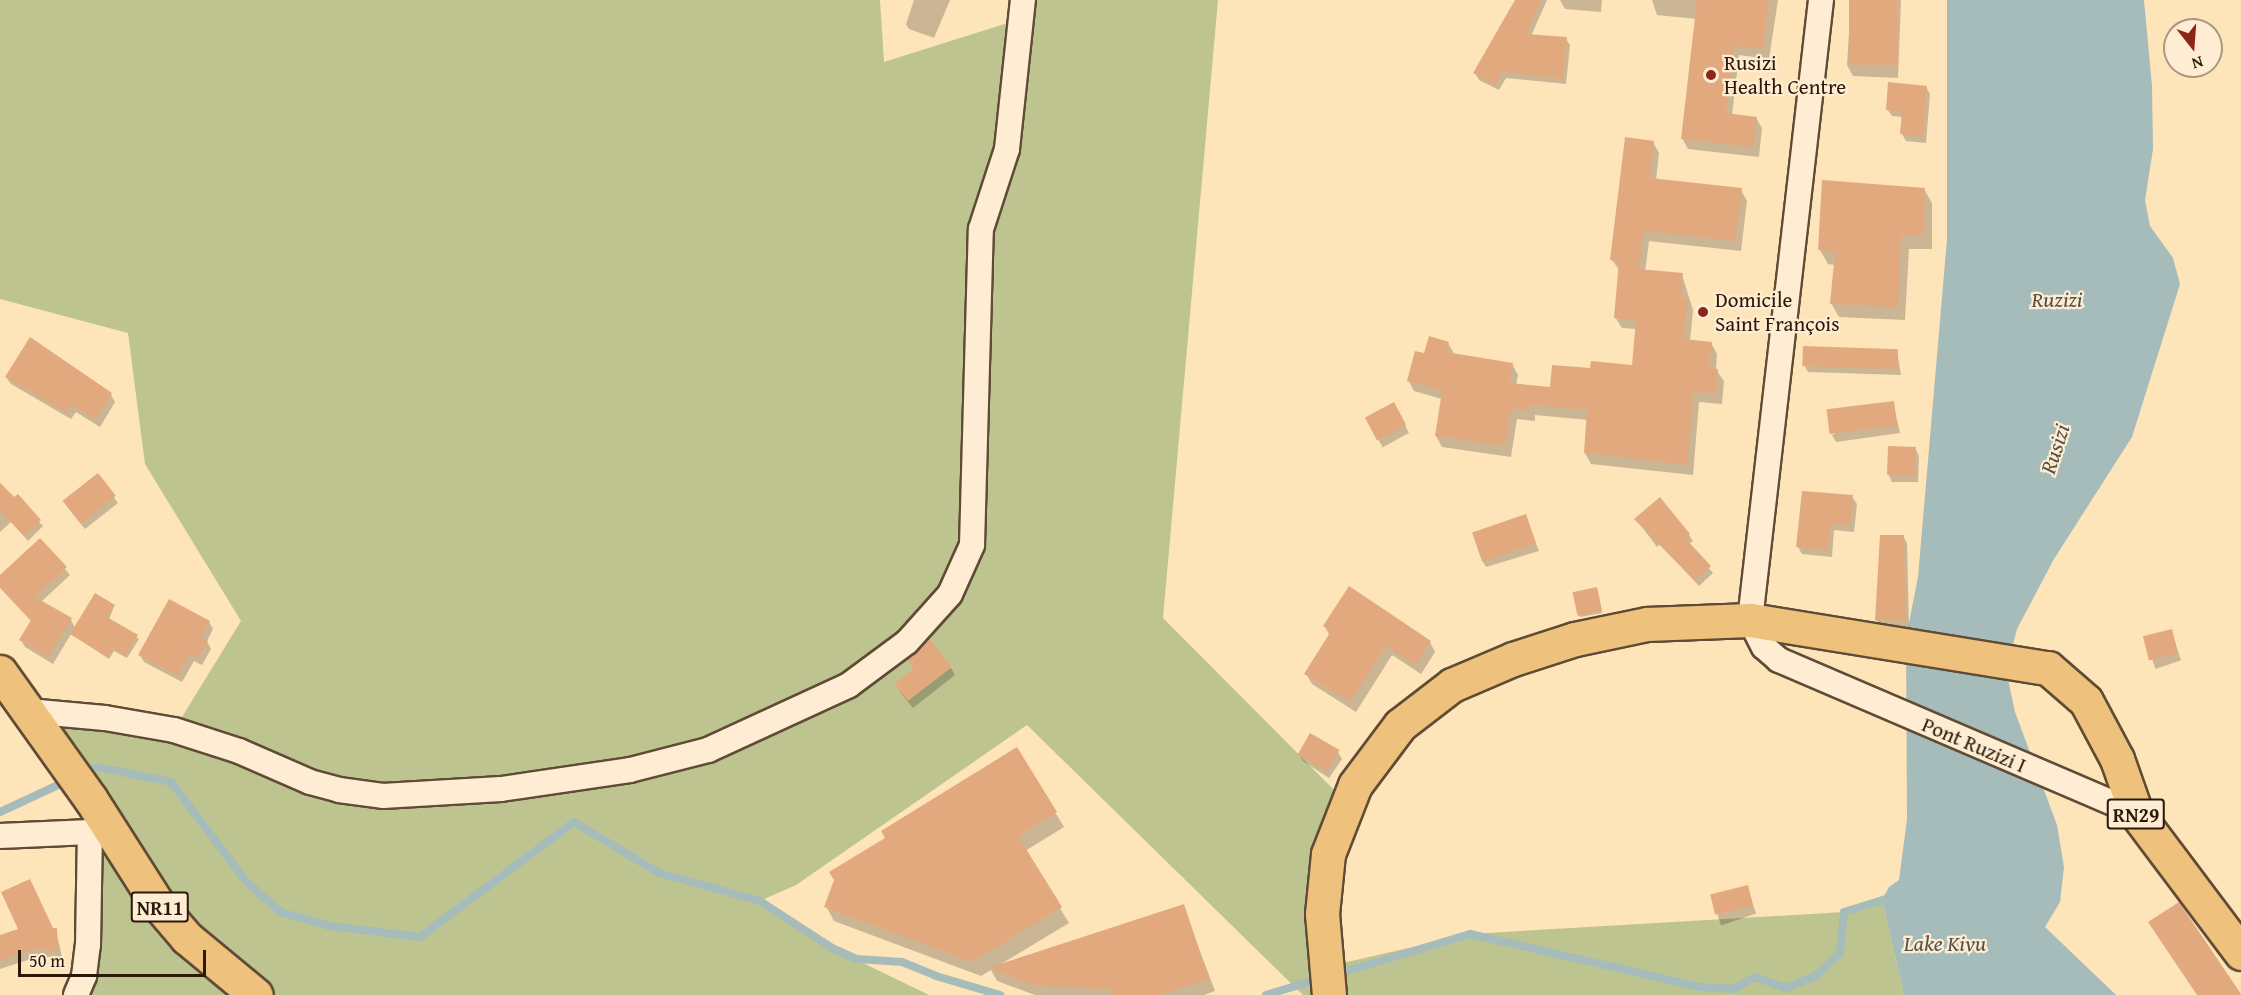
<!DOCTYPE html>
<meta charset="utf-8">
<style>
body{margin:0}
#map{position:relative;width:2241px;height:995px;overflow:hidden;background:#fde4b9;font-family:"Gentium Book Plus",serif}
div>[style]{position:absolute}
.green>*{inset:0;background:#bec490}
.water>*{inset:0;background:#a5bcba}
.shadow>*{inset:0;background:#0003;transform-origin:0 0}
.stream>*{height:8px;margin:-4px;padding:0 4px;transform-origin:4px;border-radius:4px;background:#a5bcba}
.building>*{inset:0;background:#e3a97e;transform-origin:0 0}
.roads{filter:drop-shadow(2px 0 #604b36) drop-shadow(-2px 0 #604b36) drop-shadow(0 2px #604b36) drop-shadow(0 -2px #604b36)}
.minor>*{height:24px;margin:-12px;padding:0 12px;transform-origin:12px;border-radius:12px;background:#feedd2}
.primary>*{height:33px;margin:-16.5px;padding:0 16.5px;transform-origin:16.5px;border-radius:16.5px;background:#eec27c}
.trunk>*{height:33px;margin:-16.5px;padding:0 16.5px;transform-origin:16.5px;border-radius:16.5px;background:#eec27c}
.dots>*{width:16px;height:16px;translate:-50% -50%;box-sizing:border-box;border:3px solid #feedd2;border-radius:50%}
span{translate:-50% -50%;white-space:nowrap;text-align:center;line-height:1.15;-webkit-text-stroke:4.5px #feedd2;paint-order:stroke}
.shield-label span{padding:2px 4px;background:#feedd2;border:2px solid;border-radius:4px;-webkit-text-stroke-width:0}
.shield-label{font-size:20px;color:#2b180a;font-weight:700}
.poi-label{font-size:21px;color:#2b180a}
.left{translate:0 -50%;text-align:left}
.street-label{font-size:21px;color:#2b180a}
.water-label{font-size:22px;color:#565148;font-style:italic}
.north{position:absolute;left:2163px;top:18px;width:60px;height:60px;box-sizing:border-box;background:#feedd2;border:2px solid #aa9882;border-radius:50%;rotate:163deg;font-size:16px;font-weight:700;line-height:24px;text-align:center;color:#2b180a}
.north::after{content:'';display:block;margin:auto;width:21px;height:27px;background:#8f2418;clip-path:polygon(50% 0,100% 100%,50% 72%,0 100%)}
.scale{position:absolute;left:18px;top:950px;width:188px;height:27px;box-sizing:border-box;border:3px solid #2b180a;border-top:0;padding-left:8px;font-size:18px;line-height:21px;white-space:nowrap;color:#2b180a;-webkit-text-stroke:4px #feedd2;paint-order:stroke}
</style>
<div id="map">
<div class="green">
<i style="clip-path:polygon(0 0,880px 0,884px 62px,1020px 19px,1023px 0,1218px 0,1163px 618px,1348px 804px,1325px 967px,1470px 934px,1844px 912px,1882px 900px,1904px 995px,1303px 995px,1027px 725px,796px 885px,760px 901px,832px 948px,929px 995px,76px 995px,90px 832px,107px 824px,28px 711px,174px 730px,241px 621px,145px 464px,128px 333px,0 299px)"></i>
</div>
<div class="water">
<i style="clip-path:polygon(1947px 0,2144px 0,2152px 86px,2153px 149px,2145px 200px,2150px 226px,2173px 258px,2180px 284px,2132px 437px,2054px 559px,2017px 629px,2006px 670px,2015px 712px,2057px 825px,2064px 867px,2060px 902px,2045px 927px,2116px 995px,1904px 995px,1882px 900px,1889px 887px,1899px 880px,1907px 819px,1906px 638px,1918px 577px,1947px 239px)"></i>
</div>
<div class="shadow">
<i style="clip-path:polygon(914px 0,950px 0,934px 38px,909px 29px,906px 24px)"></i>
<i style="clip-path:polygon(1516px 0,1547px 0,1531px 36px,1566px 39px,1570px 45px,1566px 84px,1506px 78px,1499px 90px,1479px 80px,1475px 73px)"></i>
<i style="clip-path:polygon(1560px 0,1602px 0,1601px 12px,1565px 9px)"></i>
<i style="clip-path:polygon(1652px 0,1778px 0,1769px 59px,1739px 55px,1732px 115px,1756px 118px,1762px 128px,1759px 157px,1688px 149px,1682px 138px,1697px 19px,1657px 15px)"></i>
<i style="clip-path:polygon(1851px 0,1901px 0,1898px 78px,1853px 76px,1847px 65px)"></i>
<i style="clip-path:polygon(1926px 87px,1930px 94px,1926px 143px,1906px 141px,1902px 134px,1903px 117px,1892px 116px,1887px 109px)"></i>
<i style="clip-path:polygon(1653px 142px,1659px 153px,1656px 180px,1741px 190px,1747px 201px,1741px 251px,1649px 241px,1645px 272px,1682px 275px,1693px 310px,1690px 341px,1711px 343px,1717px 354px,1716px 370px,1724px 381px,1722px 404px,1699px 402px,1693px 475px,1591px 464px,1585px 453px,1588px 420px,1535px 415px,1535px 421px,1517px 419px,1511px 457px,1442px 447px,1436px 436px,1442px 399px,1414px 391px,1408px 380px,1425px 355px,1448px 343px,1455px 355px,1512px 364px,1518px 375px,1516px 385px,1551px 388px,1592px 370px,1634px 367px,1637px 329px,1622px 328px,1615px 317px,1620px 271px,1612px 260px)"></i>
<i style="clip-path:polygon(1924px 189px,1932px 203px,1932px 249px,1909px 249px,1905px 320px,1839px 317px,1831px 303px,1835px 265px,1828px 264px,1820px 250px)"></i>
<i style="clip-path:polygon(31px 339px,111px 395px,115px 402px,100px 427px,76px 412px,71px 419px,11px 384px,6px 377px)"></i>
<i style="clip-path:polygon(1897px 351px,1901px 375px,1808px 372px,1804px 365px)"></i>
<i style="clip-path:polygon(1893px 402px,1900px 433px,1836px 442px,1832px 435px)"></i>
<i style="left:1393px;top:404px;width:33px;height:30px;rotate:61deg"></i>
<i style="clip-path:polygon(1915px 448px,1919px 456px,1918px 482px,1892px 482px,1888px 474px)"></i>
<i style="clip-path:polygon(97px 475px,118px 503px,85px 529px,67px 506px)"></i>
<i style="clip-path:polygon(0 483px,43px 526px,28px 541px,11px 522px,0 532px)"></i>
<i style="clip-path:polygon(1852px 497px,1857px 504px,1854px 532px,1834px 530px,1832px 557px,1802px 554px,1798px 547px)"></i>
<i style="clip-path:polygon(1659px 499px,1689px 535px,1693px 541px,1689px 544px,1713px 573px,1699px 586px,1660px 544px,1657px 547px,1636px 519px)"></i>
<i style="clip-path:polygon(1525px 516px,1539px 551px,1486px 567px,1482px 560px)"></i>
<i style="clip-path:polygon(1881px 536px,1903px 536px,1907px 543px,1909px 627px,1881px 627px,1876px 620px)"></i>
<i style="clip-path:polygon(40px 540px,70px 575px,41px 602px,71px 620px,75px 628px,114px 606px,109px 620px,139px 639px,127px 658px,114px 651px,109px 659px,71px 634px,53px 664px,25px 647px,21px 640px,32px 622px,0 588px,0 577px)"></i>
<i style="clip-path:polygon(1598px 592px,1602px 613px,1580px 617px,1578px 614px)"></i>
<i style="clip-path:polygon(209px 622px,213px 629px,207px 641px,211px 649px,202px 665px,194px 661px,182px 682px,144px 662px,140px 655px)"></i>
<i style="clip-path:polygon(1325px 627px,1430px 642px,1435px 652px,1421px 674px,1392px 655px,1356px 712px,1312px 684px,1306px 674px,1330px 636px)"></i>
<i style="left:2171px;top:631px;width:31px;height:27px;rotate:71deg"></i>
<i style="clip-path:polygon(951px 668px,955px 675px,913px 708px,900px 692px,915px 670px)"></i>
<i style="clip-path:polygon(1338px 752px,1342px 759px,1329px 778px,1303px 761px,1299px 754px)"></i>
<i style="clip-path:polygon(1055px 812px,1064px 827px,1025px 851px,1069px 923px,1001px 964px,1183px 906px,1215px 991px,1204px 995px,1035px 995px,997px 981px,991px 970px,981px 976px,834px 921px,826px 906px)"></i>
<i style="left:1747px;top:887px;width:28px;height:37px;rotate:71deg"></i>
<i style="clip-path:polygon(20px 930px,56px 930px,62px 957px,37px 957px,0 969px,0 937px)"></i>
</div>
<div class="stream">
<i style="left:83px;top:773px;width:15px;rotate:-23deg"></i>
<i style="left:97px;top:767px;width:76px;rotate:11.5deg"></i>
<i style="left:171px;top:782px;width:123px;rotate:52.9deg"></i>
<i style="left:245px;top:880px;width:47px;rotate:42.4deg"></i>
<i style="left:280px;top:912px;width:51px;rotate:15.9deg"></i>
<i style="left:329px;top:926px;width:92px;rotate:6.9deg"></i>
<i style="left:420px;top:937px;width:192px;rotate:-36.8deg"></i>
<i style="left:574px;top:822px;width:99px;rotate:31deg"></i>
<i style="left:659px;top:873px;width:105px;rotate:15.5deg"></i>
<i style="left:760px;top:901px;width:86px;rotate:33.1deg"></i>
<i style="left:832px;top:948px;width:27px;rotate:24deg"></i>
<i style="left:857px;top:959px;width:45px;rotate:3.8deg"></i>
<i style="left:902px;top:962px;width:37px;rotate:22deg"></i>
<i style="left:936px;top:976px;width:67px;rotate:16.5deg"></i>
<i style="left:0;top:812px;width:76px;rotate:-24.9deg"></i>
<i style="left:1334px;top:975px;width:142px;rotate:-16.8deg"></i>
<i style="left:1470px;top:934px;width:236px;rotate:13deg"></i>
<i style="left:1700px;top:987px;width:34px;rotate:3deg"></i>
<i style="left:1734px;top:989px;width:24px;rotate:-30deg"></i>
<i style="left:1755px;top:977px;width:33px;rotate:20deg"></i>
<i style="left:1786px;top:988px;width:32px;rotate:-22deg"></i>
<i style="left:1816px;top:976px;width:33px;rotate:-44deg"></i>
<i style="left:1840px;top:953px;width:41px;rotate:-84.4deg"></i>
<i style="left:1844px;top:912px;width:47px;rotate:-17.3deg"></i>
<i style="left:1266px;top:995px;width:55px;rotate:-16.8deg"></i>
</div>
<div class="building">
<i style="clip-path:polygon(1515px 0,1541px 0,1526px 34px,1567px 37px,1563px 79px,1502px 72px,1496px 85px,1473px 73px)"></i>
<i style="clip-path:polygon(1697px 0,1769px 0,1763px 49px,1734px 46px,1726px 113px,1757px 117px,1753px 147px,1681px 139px)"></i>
<i style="left:1849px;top:0;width:48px;height:65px"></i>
<i style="clip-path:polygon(1888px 82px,1927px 86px,1923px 136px,1900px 134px,1902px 111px,1886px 110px)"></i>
<i style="clip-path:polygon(1625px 137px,1654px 141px,1650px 178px,1742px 188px,1735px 241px,1643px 231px,1639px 269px,1683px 273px,1681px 298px,1688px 298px,1684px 339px,1712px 342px,1709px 368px,1718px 369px,1716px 394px,1694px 392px,1687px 465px,1584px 453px,1587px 410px,1530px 405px,1529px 410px,1512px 409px,1505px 446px,1435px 436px,1442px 391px,1407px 381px,1415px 351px,1424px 353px,1429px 336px,1449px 342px,1446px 352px,1513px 363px,1510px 383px,1550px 387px,1552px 365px,1590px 368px,1591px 361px,1632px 365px,1636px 320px,1614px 318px,1619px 261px,1610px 260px)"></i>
<i style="clip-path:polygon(1822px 180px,1925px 188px,1924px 235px,1901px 235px,1898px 307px,1830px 304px,1835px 252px,1818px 250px)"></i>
<i style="clip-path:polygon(30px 337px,112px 393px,95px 420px,71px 405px,67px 413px,5px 377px)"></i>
<i style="left:1803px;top:346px;width:95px;height:20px;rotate:2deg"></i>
<i style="left:1894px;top:401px;width:25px;height:68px;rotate:83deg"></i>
<i style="left:1394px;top:402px;width:26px;height:33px;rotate:62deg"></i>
<i style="left:1888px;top:446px;width:28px;height:29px;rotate:2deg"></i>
<i style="left:98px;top:473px;width:29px;height:45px;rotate:52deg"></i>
<i style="clip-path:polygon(0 483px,14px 497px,18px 494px,41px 520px,24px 536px,0 510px)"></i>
<i style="clip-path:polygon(1802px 491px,1853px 495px,1850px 525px,1831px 524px,1828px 550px,1796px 547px)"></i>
<i style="clip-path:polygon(1660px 497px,1690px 534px,1685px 538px,1711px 566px,1695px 581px,1634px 519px)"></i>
<i style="left:1526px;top:514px;width:31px;height:57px;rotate:71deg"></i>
<i style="clip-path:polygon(1880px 535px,1904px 535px,1906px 621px,1875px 620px)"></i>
<i style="clip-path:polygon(40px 538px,67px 567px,35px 597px,72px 618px,48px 657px,19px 640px,31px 620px,0 587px,0 575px)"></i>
<i style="clip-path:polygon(1349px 586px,1431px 641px,1415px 665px,1386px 646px,1350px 702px,1304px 674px,1331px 631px,1323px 626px)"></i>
<i style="left:1597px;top:587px;width:24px;height:25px;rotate:78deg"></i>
<i style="clip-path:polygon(95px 593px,115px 605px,107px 617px,138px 635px,125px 656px,113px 649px,107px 657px,70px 634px)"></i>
<i style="clip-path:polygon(169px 599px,210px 621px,201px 637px,208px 641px,198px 659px,190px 654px,178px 676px,138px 655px)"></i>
<i style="left:2172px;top:629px;width:25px;height:30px;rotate:76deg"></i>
<i style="clip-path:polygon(930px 639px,952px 667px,908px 701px,894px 684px,914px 669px,907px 660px)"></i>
<i style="left:1310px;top:733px;width:34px;height:25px;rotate:30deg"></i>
<i style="clip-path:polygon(1017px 747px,1057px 812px,1018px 836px,1062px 907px,972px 962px,824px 907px,834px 880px,829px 872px,885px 838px,881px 831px)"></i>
<i style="clip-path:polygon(30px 879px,53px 928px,57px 928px,58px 951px,33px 950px,0 961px,0 935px,18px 929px,1px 892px)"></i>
<i style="left:1748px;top:885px;width:21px;height:39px;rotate:76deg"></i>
<i style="clip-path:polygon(2179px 902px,2241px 994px,2241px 995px,2197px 995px,2148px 922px)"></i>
<i style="clip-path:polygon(1184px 904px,1209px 979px,1159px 995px,1113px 995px,1111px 990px,1032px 985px,988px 968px)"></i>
</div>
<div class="roads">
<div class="minor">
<i style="left:1821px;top:0;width:624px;rotate:96.53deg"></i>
<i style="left:1750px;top:620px;width:30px;rotate:63deg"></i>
<i style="left:1764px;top:647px;width:20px;rotate:41deg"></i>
<i style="left:1779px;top:660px;width:388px;rotate:23.2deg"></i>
<i style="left:28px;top:711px;width:77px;rotate:5.2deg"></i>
<i style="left:105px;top:718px;width:70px;rotate:9.9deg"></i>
<i style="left:174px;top:730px;width:68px;rotate:17.9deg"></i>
<i style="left:239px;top:751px;width:77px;rotate:23.6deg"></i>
<i style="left:310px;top:782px;width:30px;rotate:15deg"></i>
<i style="left:339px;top:790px;width:44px;rotate:7.8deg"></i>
<i style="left:383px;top:796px;width:118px;rotate:-3.4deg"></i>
<i style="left:501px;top:789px;width:130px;rotate:-8.4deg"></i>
<i style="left:630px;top:770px;width:81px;rotate:-14.4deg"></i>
<i style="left:708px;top:750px;width:155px;rotate:-24.7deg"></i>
<i style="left:849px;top:685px;width:72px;rotate:-36.6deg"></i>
<i style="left:907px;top:642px;width:64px;rotate:-48.1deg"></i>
<i style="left:950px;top:594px;width:54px;rotate:-65.8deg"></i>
<i style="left:972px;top:545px;width:316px;rotate:-88.4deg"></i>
<i style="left:981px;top:229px;width:84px;rotate:-72deg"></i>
<i style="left:1007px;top:149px;width:150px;rotate:-83.9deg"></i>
<i style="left:0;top:836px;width:90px;rotate:-2.5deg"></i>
<i style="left:90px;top:832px;width:16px;rotate:-27deg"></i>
<i style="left:76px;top:995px;width:21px;rotate:-67deg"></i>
<i style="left:84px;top:976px;width:31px;rotate:-83deg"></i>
<i style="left:88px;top:945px;width:113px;rotate:-89deg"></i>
</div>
<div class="primary">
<i style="left:1329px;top:995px;width:81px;rotate:-94.9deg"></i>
<i style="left:1322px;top:914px;width:60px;rotate:-84.3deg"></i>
<i style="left:1328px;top:854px;width:74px;rotate:-68.6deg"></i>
<i style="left:1355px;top:785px;width:75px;rotate:-53.1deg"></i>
<i style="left:1400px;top:725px;width:66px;rotate:-37.6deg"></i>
<i style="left:1452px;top:685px;width:66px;rotate:-23.1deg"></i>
<i style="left:1513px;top:659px;width:65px;rotate:-17.9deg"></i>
<i style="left:1575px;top:639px;width:74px;rotate:-11.8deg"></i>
<i style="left:1647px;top:624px;width:103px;rotate:-2.2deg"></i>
<i style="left:1750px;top:620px;width:302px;rotate:9.2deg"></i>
<i style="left:2048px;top:668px;width:50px;rotate:41deg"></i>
<i style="left:2086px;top:701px;width:66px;rotate:61.9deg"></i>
<i style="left:2117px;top:759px;width:57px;rotate:70.6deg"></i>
<i style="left:2136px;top:813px;width:175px;rotate:53.1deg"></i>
</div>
<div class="trunk">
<i style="left:0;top:672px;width:155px;rotate:54.5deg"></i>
<i style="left:90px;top:798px;width:125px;rotate:57.5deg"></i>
<i style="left:157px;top:903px;width:46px;rotate:49.4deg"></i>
<i style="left:187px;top:938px;width:89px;rotate:39.6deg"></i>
</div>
</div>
<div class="dots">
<i style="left:1711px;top:75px;background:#8f2418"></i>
<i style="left:1703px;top:312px;background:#8f2418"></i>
</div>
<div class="shield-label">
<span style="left:2136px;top:814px">RN29</span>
<span style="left:160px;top:907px">NR11</span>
</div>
<div class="poi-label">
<span class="left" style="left:1724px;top:75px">Rusizi<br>Health Centre</span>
<span class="left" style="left:1715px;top:312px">Domicile<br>Saint François</span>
</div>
<div class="street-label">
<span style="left:1974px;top:745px;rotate:23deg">Pont Ruzizi I</span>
</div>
<div class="water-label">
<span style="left:2057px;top:300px">Ruzizi</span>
<span style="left:2055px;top:449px;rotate:-72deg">Rusizi</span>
<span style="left:1945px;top:944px">Lake Kivu</span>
</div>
<div class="north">N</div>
<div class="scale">50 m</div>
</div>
